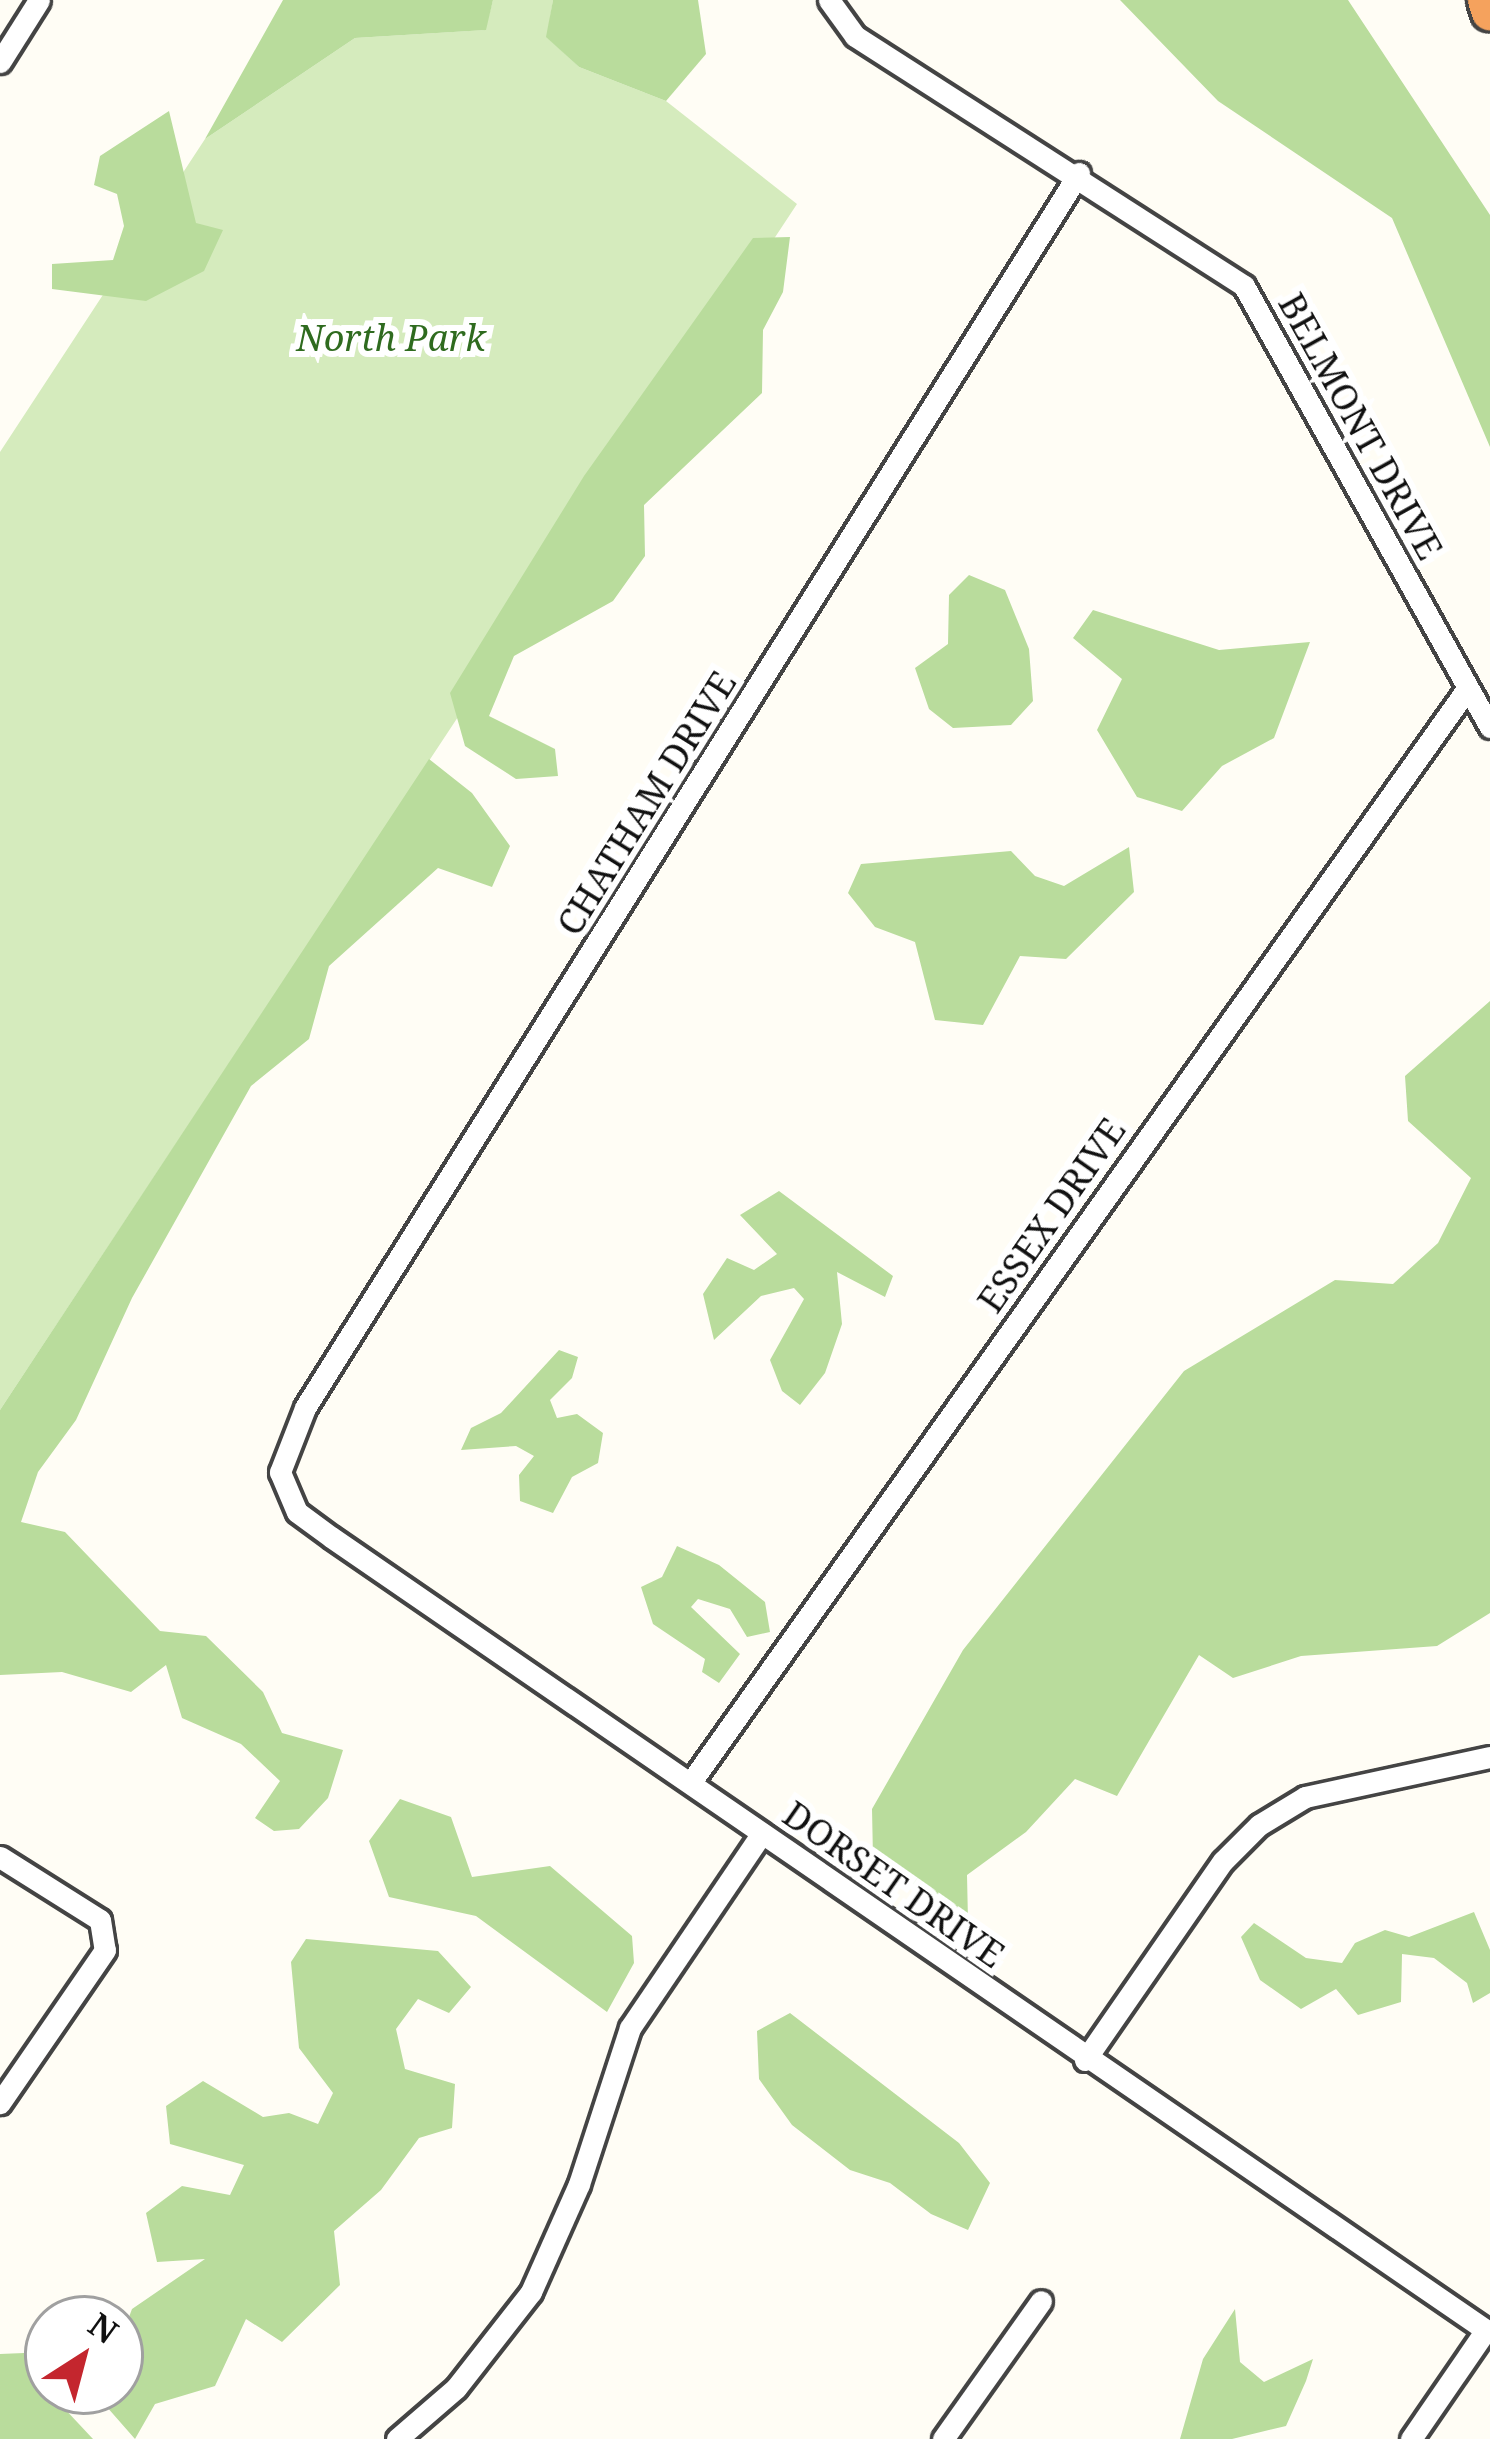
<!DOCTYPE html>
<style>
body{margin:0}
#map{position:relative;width:1490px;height:2439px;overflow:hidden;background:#fffdf5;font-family:"Noto Serif",serif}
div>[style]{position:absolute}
.green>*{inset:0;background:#d5ebbd}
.forest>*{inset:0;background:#b9dc9c}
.roads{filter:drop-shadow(3px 0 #444) drop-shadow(-3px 0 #444) drop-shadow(0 3px #444) drop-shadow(0 -3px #444)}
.minor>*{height:21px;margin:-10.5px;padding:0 10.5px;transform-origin:10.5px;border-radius:10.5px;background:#fff}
.motorway>*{height:36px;margin:-18px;padding:0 18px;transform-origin:18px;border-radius:18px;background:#f5a25d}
span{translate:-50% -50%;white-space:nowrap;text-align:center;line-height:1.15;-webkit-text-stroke:12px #fff;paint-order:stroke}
.park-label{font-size:36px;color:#2f6b1f;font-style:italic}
.street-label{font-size:36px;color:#111}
.north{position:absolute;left:24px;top:2295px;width:120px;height:120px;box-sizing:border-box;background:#fff;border:3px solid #a0a0a0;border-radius:50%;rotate:36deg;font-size:33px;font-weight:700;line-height:48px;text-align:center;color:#111}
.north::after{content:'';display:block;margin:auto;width:42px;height:54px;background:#c4262e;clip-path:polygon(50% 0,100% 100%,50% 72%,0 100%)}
</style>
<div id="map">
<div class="green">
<i style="clip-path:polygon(493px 0,553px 0,547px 37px,579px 67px,666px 101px,797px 204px,0 1410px,0 452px,205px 139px,355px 38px,485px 30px)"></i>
</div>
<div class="forest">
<i style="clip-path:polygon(283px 0,493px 0,486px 30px,355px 38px,205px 139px)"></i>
<i style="clip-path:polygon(553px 0,698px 0,706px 54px,666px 101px,579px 67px,546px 37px)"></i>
<i style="clip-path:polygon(1120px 0,1348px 0,1490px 215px,1490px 447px,1392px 218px,1218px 101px)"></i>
<i style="clip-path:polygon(169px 111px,196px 223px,223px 230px,204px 271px,146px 301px,52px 289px,52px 264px,113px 260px,124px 226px,117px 194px,94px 185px,100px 156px)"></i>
<i style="clip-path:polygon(790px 237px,783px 292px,763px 330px,762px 393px,644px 505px,645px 556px,613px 601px,514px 656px,489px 716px,555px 749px,558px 776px,516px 779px,465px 746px,450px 693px,584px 476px,753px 238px)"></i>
<i style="clip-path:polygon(969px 575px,1005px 590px,1029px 649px,1033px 701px,1011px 725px,953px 728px,929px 709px,915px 668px,948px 644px,949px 595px)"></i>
<i style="clip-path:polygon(1093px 610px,1219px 650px,1310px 642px,1274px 738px,1222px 766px,1182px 811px,1137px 797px,1097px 730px,1122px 679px,1073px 638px)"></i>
<i style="clip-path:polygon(429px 759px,472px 793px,510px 846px,492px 887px,438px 868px,329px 966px,309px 1039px,251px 1086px,132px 1298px,76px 1420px,38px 1472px,21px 1522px,65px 1532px,160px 1631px,206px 1636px,263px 1692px,282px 1733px,343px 1750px,328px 1798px,299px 1829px,274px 1831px,255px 1818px,280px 1781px,241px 1744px,182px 1718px,166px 1665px,131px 1692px,62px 1672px,0 1675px,0 1410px)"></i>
<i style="clip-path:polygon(1129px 847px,1134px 892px,1066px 959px,1020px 956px,983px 1025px,935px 1020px,915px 942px,875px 927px,848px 893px,861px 864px,1011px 851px,1035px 876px,1064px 886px)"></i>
<i style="clip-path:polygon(1490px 1001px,1490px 1613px,1437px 1646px,1301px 1656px,1233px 1678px,1199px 1655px,1117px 1796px,1075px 1779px,1026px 1832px,967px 1875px,968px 1921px,873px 1858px,872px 1809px,963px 1650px,1184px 1371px,1335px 1280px,1393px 1284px,1438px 1243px,1471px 1178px,1408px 1121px,1405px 1076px)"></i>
<i style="clip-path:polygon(779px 1191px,893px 1276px,885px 1297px,837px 1272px,842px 1324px,825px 1373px,800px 1405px,782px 1391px,770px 1360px,804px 1299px,794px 1288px,761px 1296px,714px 1340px,703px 1294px,727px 1258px,754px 1270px,777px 1254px,740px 1215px)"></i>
<i style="clip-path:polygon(559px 1350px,578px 1357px,572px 1378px,550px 1400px,557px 1418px,577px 1414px,603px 1433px,598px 1463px,572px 1477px,553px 1513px,520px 1501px,519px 1475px,534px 1456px,516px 1446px,461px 1450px,471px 1428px,501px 1413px)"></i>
<i style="clip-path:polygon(677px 1546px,719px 1565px,765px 1602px,770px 1632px,747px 1637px,730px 1609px,698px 1599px,691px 1607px,740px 1654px,719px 1683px,702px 1672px,705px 1659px,653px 1624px,641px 1587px,662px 1577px)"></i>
<i style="clip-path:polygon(400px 1799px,451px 1817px,472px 1877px,550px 1866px,632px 1936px,634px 1963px,607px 2012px,476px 1916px,389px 1897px,369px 1841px)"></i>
<i style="clip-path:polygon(1474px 1912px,1490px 1950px,1490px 1993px,1473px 2003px,1467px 1983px,1434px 1958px,1402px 1954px,1401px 2002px,1358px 2015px,1336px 1989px,1301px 2009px,1260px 1980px,1241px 1937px,1254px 1923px,1306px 1958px,1342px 1963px,1355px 1943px,1385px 1930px,1409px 1937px)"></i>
<i style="clip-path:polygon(306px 1939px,438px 1951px,471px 1987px,449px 2013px,418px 1999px,396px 2029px,405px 2069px,455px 2084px,452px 2128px,419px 2138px,381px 2190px,334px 2231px,340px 2285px,282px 2342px,246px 2319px,215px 2386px,155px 2404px,135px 2439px,99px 2398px,120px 2391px,120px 2341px,132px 2309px,205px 2259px,157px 2262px,146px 2213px,182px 2186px,230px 2195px,244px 2165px,170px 2144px,166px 2106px,203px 2081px,263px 2117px,289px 2113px,318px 2124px,333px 2093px,299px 2048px,291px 1962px)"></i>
<i style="clip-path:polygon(790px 2013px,959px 2143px,990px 2183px,968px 2230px,931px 2214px,890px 2183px,850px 2170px,792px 2125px,759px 2079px,757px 2031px)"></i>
<i style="clip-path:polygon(1235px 2309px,1240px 2362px,1264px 2382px,1313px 2359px,1306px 2381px,1286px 2426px,1232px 2439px,1180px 2439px,1203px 2359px)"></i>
<i style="clip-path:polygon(48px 2352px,48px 2391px,93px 2439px,0 2439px,0 2354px)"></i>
</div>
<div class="roads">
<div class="minor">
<i style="left:829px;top:0;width:44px;rotate:54.2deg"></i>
<i style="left:855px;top:36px;width:462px;rotate:32.7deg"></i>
<i style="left:1244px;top:286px;width:505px;rotate:60.85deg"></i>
<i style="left:0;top:62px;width:73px;rotate:-57.8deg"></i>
<i style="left:1079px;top:173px;width:1457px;rotate:122.08deg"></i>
<i style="left:305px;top:1408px;width:69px;rotate:111.3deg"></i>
<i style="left:280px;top:1472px;width:43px;rotate:67deg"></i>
<i style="left:297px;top:1512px;width:42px;rotate:36.3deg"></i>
<i style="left:331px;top:1537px;width:1406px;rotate:34.48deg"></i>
<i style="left:691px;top:1782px;width:1340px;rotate:-54.63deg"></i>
<i style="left:0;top:1857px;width:118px;rotate:32.2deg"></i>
<i style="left:100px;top:1920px;width:30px;rotate:81deg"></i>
<i style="left:105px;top:1950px;width:186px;rotate:124.5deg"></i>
<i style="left:1085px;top:2060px;width:242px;rotate:-55.3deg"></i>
<i style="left:1223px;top:1861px;width:51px;rotate:-45deg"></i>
<i style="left:1259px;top:1825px;width:54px;rotate:-31.3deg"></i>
<i style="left:1305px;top:1797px;width:189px;rotate:-12.2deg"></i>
<i style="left:397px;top:2439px;width:78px;rotate:-40.8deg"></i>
<i style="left:456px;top:2388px;width:122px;rotate:-52deg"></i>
<i style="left:531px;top:2292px;width:118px;rotate:-66deg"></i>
<i style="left:579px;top:2184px;width:164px;rotate:-71.9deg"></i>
<i style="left:630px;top:2028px;width:235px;rotate:-55.9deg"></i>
<i style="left:943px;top:2439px;width:169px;rotate:-54.6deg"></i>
<i style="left:1411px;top:2439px;width:132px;rotate:-55.5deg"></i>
</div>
<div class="motorway">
<i style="left:1486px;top:0;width:13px;rotate:72deg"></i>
</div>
</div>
<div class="park-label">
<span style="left:391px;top:338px">North Park</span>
</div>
<div class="street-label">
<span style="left:1361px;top:426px;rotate:61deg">BELMONT DRIVE</span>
<span style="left:646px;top:803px;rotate:-58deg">CHATHAM DRIVE</span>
<span style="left:1051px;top:1215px;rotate:-55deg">ESSEX DRIVE</span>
<span style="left:894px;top:1884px;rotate:35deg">DORSET DRIVE</span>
</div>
<div class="north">N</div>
</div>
